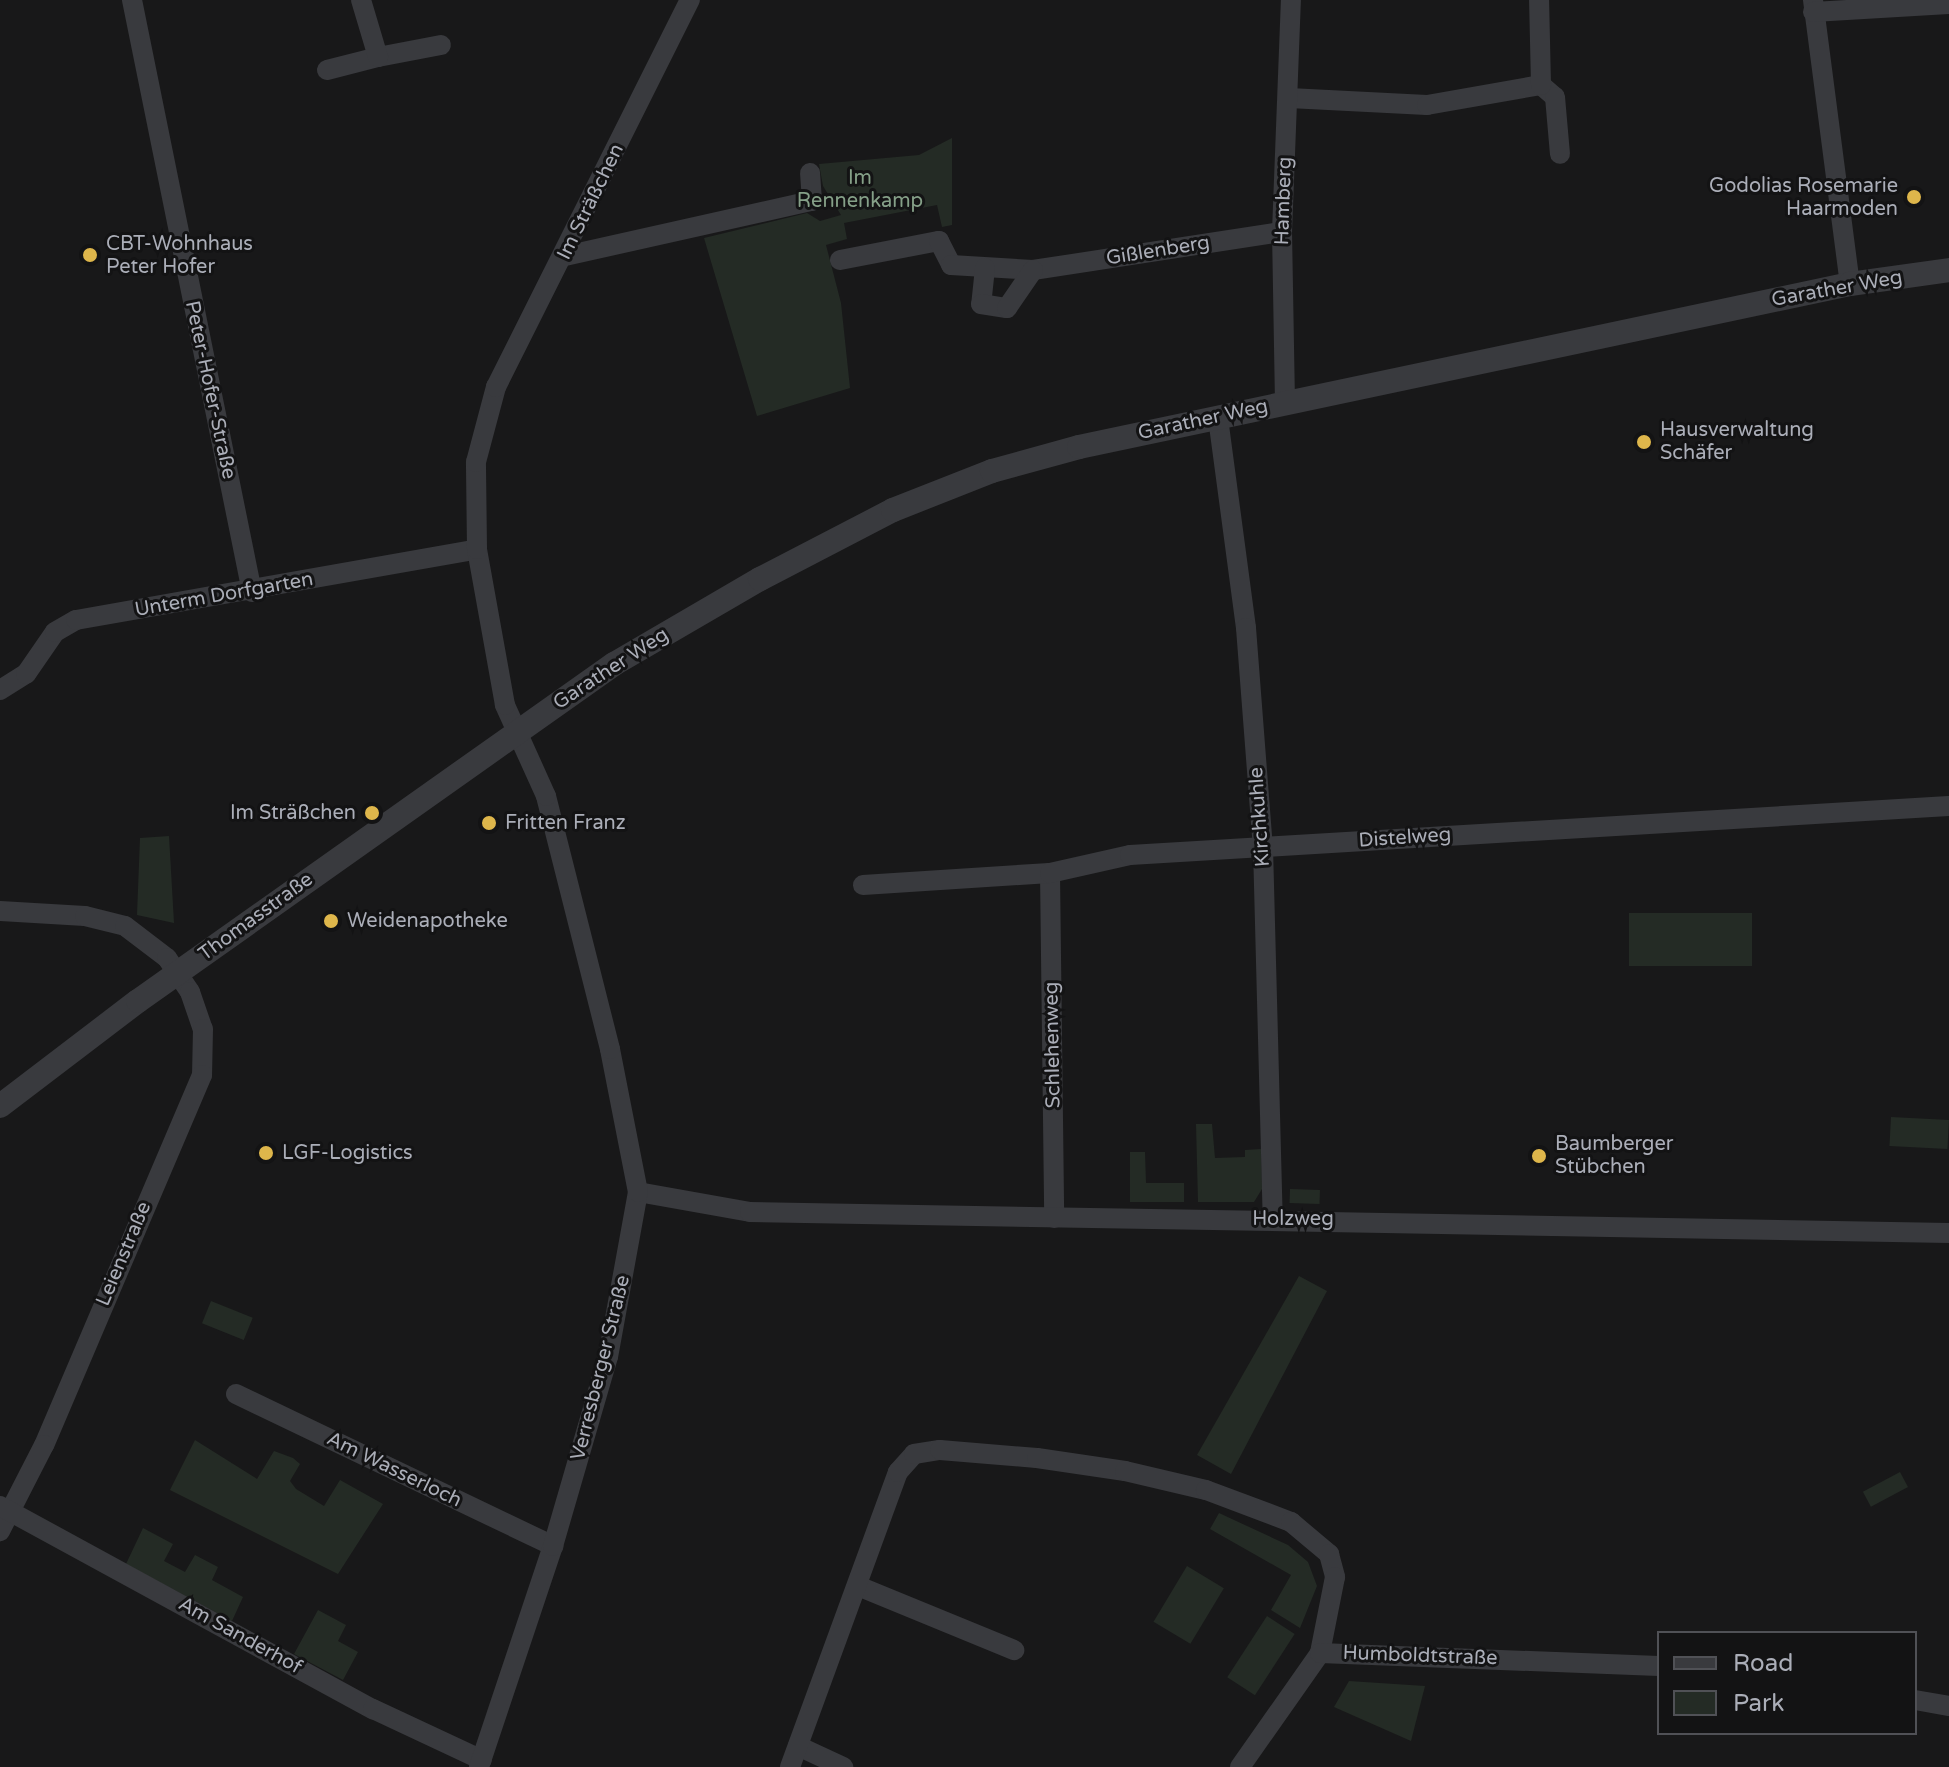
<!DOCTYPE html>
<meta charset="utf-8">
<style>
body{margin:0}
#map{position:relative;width:1949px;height:1767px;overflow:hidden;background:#181819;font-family:"Varela Round",sans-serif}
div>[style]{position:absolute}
.green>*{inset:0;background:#242b25;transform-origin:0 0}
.minor>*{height:20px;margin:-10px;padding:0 10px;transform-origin:10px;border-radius:10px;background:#393a3e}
.tertiary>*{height:24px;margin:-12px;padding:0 12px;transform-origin:12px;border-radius:12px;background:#393a3e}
.dots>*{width:22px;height:22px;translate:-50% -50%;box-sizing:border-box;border:4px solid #131314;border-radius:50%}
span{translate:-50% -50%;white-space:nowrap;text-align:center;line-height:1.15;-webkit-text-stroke:6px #131314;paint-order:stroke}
.park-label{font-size:20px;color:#85a088}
.poi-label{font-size:20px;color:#abaeb8}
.right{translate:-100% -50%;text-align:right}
.left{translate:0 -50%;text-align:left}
.street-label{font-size:20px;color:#abaeb8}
.legend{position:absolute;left:1657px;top:1631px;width:260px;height:104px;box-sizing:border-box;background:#131314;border:2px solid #505156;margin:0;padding:10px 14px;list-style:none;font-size:24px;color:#abaeb8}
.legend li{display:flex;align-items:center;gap:16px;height:40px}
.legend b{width:40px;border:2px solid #505156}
</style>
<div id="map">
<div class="green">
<i style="clip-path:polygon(952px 138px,952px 225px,942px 227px,937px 205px,844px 223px,847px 239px,826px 245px,841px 303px,850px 388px,757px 416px,704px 238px,807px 213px,820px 221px,841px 215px,823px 186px,819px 164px,919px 155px)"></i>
<i style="clip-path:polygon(169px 836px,174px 923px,137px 915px,140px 838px)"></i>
<i style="left:1629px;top:913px;width:123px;height:53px"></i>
<i style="left:1891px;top:1117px;width:58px;height:29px;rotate:3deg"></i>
<i style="clip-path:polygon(1196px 1124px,1212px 1124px,1215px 1158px,1245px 1157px,1245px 1150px,1261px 1149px,1262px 1189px,1254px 1202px,1198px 1202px)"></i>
<i style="clip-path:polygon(1130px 1152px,1145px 1152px,1146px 1183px,1184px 1183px,1184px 1202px,1130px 1202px)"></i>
<i style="left:1290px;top:1189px;width:30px;height:14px;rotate:2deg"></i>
<i style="clip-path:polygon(1299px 1276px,1327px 1291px,1231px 1474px,1197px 1455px)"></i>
<i style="left:211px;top:1301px;width:45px;height:24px;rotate:22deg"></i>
<i style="clip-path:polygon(195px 1440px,257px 1479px,274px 1451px,293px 1458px,300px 1464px,290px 1481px,296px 1489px,324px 1506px,340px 1480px,383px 1504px,338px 1574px,170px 1490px)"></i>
<i style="left:1900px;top:1472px;width:17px;height:42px;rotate:62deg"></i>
<i style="clip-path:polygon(1219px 1513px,1288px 1545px,1308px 1562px,1317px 1586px,1300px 1628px,1271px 1610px,1291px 1575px,1210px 1529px)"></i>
<i style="clip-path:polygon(143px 1528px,173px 1544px,164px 1561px,185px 1572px,195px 1555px,218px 1567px,212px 1580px,243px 1597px,232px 1621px,126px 1564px)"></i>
<i style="left:1187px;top:1566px;width:43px;height:65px;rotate:31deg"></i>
<i style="clip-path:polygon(318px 1610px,346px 1625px,338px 1641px,358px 1652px,343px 1680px,294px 1654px)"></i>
<i style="left:1267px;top:1616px;width:33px;height:73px;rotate:33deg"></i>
<i style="clip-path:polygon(1349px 1681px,1425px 1686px,1411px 1741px,1334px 1707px)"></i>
</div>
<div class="minor">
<i style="left:132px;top:0;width:604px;rotate:78.54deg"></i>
<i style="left:1813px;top:0;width:286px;rotate:82.6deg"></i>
<i style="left:1813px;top:12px;width:136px;rotate:-3.4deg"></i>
<i style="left:378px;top:57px;width:64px;rotate:-10.8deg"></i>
<i style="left:327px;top:70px;width:53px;rotate:-14.3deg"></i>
<i style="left:378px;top:57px;width:59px;rotate:-106.6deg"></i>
<i style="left:1541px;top:85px;width:18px;rotate:41deg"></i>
<i style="left:1555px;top:97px;width:57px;rotate:85deg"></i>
<i style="left:1289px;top:98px;width:138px;rotate:2.9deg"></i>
<i style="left:1427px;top:105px;width:116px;rotate:-10deg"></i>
<i style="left:1541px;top:85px;width:85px;rotate:-91.3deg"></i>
<i style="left:565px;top:256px;width:253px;rotate:-12.6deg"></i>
<i style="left:812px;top:201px;width:28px;rotate:-94deg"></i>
<i style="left:840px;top:260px;width:101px;rotate:-10.9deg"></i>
<i style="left:939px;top:241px;width:27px;rotate:63deg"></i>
<i style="left:951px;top:265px;width:82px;rotate:3.5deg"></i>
<i style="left:1033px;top:270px;width:252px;rotate:-8.7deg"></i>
<i style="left:985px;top:268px;width:36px;rotate:96deg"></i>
<i style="left:981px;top:304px;width:26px;rotate:9deg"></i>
<i style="left:1007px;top:308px;width:46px;rotate:-55.6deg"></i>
<i style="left:1285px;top:403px;width:171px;rotate:-91deg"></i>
<i style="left:1282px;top:232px;width:232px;rotate:-87.8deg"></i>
<i style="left:1218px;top:418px;width:212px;rotate:82.4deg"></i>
<i style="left:1246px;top:628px;width:220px;rotate:85.6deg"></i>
<i style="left:1263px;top:847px;width:371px;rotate:88.5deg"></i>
<i style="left:0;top:690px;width:31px;rotate:-32deg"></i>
<i style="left:26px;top:674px;width:51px;rotate:-55.4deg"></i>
<i style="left:55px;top:632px;width:24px;rotate:-30deg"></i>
<i style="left:76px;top:620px;width:407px;rotate:-10deg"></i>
<i style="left:1050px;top:873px;width:345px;rotate:89.3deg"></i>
<i style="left:863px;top:885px;width:187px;rotate:-3.7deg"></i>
<i style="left:1050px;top:873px;width:82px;rotate:-12.7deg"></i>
<i style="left:1130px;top:855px;width:820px;rotate:-3.42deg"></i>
<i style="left:0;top:911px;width:85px;rotate:3.4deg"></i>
<i style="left:85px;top:916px;width:41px;rotate:14deg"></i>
<i style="left:125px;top:926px;width:53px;rotate:37.3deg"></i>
<i style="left:167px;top:958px;width:41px;rotate:55.9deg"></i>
<i style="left:190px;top:992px;width:39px;rotate:71deg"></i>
<i style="left:203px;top:1029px;width:46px;rotate:91.2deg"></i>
<i style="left:202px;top:1075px;width:402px;rotate:113.1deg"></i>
<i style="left:44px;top:1445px;width:97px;rotate:117.1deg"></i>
<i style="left:638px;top:1192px;width:114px;rotate:10.1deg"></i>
<i style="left:750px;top:1212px;width:1199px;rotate:1deg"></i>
<i style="left:236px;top:1394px;width:352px;rotate:25.6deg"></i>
<i style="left:0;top:1506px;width:425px;rotate:28.6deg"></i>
<i style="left:373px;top:1709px;width:120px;rotate:25.1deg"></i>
<i style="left:858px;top:1586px;width:169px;rotate:22.3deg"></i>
<i style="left:1915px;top:1700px;width:35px;rotate:10deg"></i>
<i style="left:798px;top:1746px;width:50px;rotate:25deg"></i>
<i style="left:479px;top:1767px;width:233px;rotate:-71.5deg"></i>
<i style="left:553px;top:1546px;width:197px;rotate:-73.8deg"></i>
<i style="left:608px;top:1357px;width:168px;rotate:-79.7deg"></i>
<i style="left:638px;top:1192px;width:146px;rotate:-101.1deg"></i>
<i style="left:610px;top:1049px;width:261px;rotate:-104.2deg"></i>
<i style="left:546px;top:796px;width:100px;rotate:-114.3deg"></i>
<i style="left:505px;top:705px;width:158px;rotate:-100.2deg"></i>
<i style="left:477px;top:549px;width:87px;rotate:-90.7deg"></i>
<i style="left:476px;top:462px;width:78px;rotate:-75.1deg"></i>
<i style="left:496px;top:387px;width:433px;rotate:-63.4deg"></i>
<i style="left:790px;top:1767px;width:314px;rotate:-69.9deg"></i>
<i style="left:898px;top:1472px;width:24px;rotate:-48deg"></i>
<i style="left:914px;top:1454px;width:26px;rotate:-9deg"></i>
<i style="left:940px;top:1450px;width:97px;rotate:4.7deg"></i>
<i style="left:1037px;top:1458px;width:89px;rotate:8.4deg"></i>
<i style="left:1125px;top:1471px;width:83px;rotate:13.2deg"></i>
<i style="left:1206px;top:1490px;width:91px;rotate:20.6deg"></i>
<i style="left:1291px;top:1522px;width:50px;rotate:40.1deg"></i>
<i style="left:1329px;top:1554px;width:24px;rotate:75deg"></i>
<i style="left:1335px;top:1577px;width:77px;rotate:101.2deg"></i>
<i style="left:1240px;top:1767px;width:139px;rotate:-54.9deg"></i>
<i style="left:1320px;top:1653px;width:339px;rotate:2.2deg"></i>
</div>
<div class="tertiary">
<i style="left:0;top:1106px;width:173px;rotate:-37.3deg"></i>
<i style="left:138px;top:1001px;width:583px;rotate:-35.3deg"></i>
<i style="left:614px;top:664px;width:169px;rotate:-30.2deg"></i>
<i style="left:760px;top:579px;width:150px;rotate:-27.4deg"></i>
<i style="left:893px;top:510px;width:106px;rotate:-21.5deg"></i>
<i style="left:992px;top:471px;width:90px;rotate:-15.4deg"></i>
<i style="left:1079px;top:447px;width:788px;rotate:-11.94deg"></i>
<i style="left:1850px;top:284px;width:100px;rotate:-8deg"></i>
</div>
<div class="dots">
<i style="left:1914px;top:197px;background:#deb64b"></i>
<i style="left:90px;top:255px;background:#deb64b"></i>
<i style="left:1644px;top:442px;background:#deb64b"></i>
<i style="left:372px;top:813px;background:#deb64b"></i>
<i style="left:489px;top:823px;background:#deb64b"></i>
<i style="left:331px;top:921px;background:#deb64b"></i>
<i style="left:266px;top:1153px;background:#deb64b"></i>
<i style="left:1539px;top:1156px;background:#deb64b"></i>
</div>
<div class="park-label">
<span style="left:860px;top:190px">Im<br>Rennenkamp</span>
</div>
<div class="poi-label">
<span class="right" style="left:1898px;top:198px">Godolias Rosemarie<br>Haarmoden</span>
<span class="left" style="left:106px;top:256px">CBT-Wohnhaus<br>Peter Hofer</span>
<span class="left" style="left:1660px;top:442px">Hausverwaltung<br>Schäfer</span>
<span class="right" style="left:356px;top:813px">Im Sträßchen</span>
<span class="left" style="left:505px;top:823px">Fritten Franz</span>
<span class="left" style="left:347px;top:921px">Weidenapotheke</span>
<span class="left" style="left:1555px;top:1156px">Baumberger<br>Stübchen</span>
<span class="left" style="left:282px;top:1153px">LGF-Logistics</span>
</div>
<div class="street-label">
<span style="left:1284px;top:201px;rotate:-88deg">Hamberg</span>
<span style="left:591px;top:202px;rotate:-64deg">Im Sträßchen</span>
<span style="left:1158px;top:251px;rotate:-9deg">Gißlenberg</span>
<span style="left:1837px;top:289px;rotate:-10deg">Garather Weg</span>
<span style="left:210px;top:390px;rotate:78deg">Peter-Hofer-Straße</span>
<span style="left:1203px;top:420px;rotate:-12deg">Garather Weg</span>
<span style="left:224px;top:595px;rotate:-10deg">Unterm Dorfgarten</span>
<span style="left:611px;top:669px;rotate:-33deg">Garather Weg</span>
<span style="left:1260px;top:817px;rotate:-94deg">Kirchkuhle</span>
<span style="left:1405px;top:838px;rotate:-4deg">Distelweg</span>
<span style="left:256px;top:917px;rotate:-36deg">Thomasstraße</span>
<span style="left:1053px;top:1045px;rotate:-91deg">Schlehenweg</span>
<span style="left:1293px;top:1219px">Holzweg</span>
<span style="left:124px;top:1254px;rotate:-67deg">Leienstraße</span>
<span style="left:601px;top:1368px;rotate:-76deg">Verresberger Straße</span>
<span style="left:394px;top:1470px;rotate:26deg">Am Wasserloch</span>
<span style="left:240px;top:1636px;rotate:29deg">Am Sanderhof</span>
<span style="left:1420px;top:1656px;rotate:2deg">Humboldtstraße</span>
</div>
<ul class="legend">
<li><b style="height:10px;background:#393a3e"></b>Road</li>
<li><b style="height:22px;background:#242b25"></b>Park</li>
</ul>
</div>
